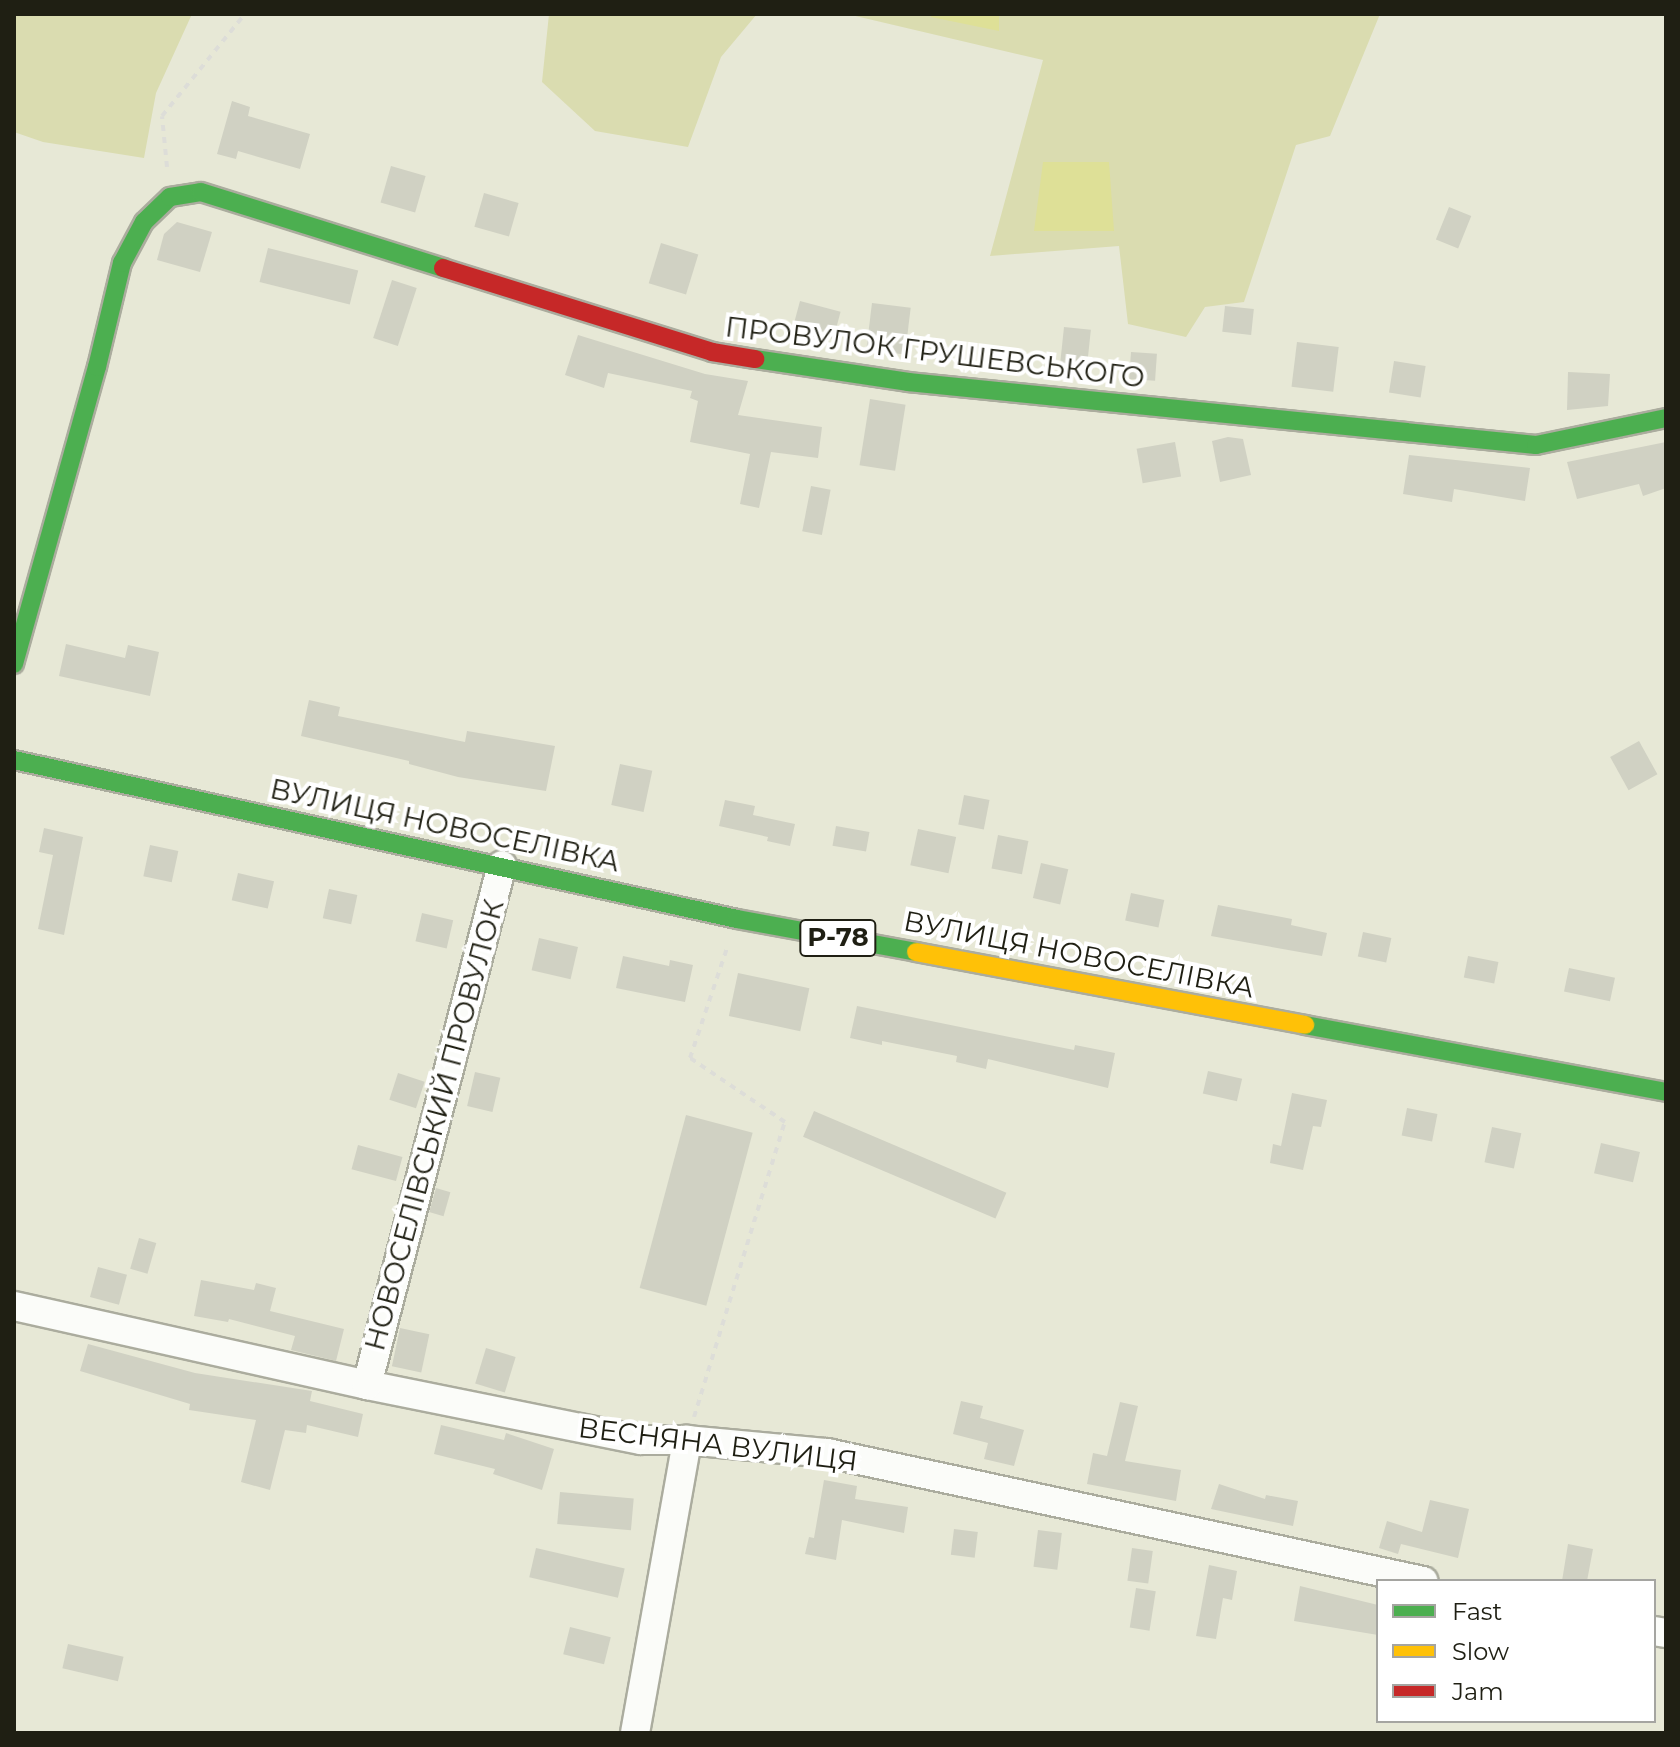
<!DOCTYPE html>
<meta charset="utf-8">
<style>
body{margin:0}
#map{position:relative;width:1680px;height:1747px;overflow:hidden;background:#e7e8d6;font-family:Montserrat,sans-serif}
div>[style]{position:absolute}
.green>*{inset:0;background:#dadcb0}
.water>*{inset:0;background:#dee097}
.building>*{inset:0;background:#d0d1c3;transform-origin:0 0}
.path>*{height:4px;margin-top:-2px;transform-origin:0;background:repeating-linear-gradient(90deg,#ddddd8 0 6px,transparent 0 12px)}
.roads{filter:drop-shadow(2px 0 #abac9e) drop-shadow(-2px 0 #abac9e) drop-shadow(0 2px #abac9e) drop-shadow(0 -2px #abac9e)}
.street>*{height:28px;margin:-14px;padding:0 14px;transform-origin:14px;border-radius:14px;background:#fbfcf9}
.fast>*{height:18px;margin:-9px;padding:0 9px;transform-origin:9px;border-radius:9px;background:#4caf50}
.slow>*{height:18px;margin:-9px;padding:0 9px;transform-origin:9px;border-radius:9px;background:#ffc107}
.jam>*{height:18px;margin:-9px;padding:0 9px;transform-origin:9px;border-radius:9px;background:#c62828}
span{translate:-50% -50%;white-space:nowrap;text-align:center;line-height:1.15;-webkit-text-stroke:8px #fff;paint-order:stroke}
.shield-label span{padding:2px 6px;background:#fff;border:2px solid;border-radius:6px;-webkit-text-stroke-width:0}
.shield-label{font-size:26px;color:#1f1f13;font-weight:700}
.street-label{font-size:28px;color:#1f1f13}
.frame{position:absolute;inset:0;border:16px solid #1f1f13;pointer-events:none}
.legend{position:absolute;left:1376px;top:1579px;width:280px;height:144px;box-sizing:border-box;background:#fff;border:2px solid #a5a5a1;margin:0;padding:10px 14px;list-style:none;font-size:24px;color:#1f1f13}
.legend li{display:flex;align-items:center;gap:16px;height:40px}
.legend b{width:40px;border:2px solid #a5a5a1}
</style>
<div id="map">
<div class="green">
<i style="clip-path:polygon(14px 14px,192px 14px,156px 93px,144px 158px,43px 142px,14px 132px)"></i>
<i style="clip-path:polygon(549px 14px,757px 14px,721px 57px,688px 147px,595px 131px,542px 82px)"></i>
<i style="clip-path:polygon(847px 14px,932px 14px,999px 30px,999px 14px,1380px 14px,1330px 136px,1296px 145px,1244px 302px,1205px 307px,1186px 337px,1128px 324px,1119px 246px,990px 256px,1043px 60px)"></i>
</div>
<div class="water">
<i style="clip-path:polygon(932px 14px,999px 14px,999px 31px,931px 17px)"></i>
<i style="clip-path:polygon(1043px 162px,1109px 162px,1114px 231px,1034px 231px)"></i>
</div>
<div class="building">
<i style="clip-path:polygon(232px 101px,250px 107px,248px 116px,310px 134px,300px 169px,238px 151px,236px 159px,217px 154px)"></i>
<i style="left:391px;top:166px;width:36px;height:38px;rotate:16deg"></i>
<i style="left:484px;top:193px;width:36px;height:35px;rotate:16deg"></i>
<i style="left:1449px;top:207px;width:24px;height:35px;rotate:22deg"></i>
<i style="clip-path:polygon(177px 222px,212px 232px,200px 272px,157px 260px,164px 234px)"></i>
<i style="left:661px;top:243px;width:39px;height:42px;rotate:17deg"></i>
<i style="left:268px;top:248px;width:93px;height:35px;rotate:14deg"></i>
<i style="left:392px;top:280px;width:26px;height:61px;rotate:18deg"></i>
<i style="left:800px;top:301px;width:42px;height:28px;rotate:15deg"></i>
<i style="left:872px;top:303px;width:39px;height:47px;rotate:7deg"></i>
<i style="left:1225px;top:306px;width:29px;height:26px;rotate:6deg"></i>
<i style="left:1064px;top:327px;width:27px;height:38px;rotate:6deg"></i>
<i style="clip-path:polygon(578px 335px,705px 374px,748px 381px,738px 415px,822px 427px,818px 458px,771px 452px,759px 508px,740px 504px,750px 454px,690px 442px,698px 401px,690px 398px,692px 391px,608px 373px,604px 388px,565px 375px)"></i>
<i style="left:1297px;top:342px;width:42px;height:45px;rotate:7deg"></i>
<i style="left:1131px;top:352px;width:26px;height:27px;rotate:4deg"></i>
<i style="left:1394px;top:361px;width:32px;height:32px;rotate:9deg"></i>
<i style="clip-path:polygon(1568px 372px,1610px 374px,1608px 406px,1567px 410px)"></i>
<i style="left:870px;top:399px;width:36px;height:67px;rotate:9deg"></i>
<i style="clip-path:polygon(1228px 437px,1243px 439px,1251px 475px,1220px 482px,1212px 441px)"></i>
<i style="left:1175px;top:442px;width:35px;height:39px;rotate:80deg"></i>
<i style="clip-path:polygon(1666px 442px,1666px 488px,1643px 496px,1639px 484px,1577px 499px,1567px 462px)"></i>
<i style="clip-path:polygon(1409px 455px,1530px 468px,1525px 501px,1454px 489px,1452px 502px,1403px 494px)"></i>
<i style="left:811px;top:486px;width:20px;height:46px;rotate:11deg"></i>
<i style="clip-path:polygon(66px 644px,125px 658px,128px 645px,159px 652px,150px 696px,59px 676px)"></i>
<i style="clip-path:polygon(309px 700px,340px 707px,338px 716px,465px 742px,467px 731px,555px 746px,546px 791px,458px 777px,409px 764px,409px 761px,301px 736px)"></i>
<i style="left:1639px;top:741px;width:38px;height:33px;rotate:61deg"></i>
<i style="left:620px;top:764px;width:33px;height:42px;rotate:12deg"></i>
<i style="left:964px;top:795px;width:26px;height:30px;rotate:11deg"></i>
<i style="clip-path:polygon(725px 800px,755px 806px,753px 815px,795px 824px,790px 846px,767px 841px,768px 837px,719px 826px)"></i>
<i style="left:836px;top:826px;width:34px;height:20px;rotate:10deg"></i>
<i style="clip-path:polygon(44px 828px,83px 837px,64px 935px,38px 929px,53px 855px,39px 852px)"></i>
<i style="left:918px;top:829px;width:39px;height:37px;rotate:12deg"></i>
<i style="left:998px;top:835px;width:31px;height:34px;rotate:11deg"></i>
<i style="left:150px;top:845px;width:29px;height:32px;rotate:12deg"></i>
<i style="left:1041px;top:863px;width:28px;height:36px;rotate:13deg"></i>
<i style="left:238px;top:873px;width:37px;height:28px;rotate:13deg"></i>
<i style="left:329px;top:889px;width:29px;height:30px;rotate:12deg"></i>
<i style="left:1131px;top:893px;width:34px;height:28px;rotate:12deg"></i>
<i style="clip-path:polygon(1218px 905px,1292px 919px,1291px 925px,1327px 933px,1322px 956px,1211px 936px)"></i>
<i style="left:422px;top:913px;width:32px;height:29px;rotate:13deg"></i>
<i style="left:1363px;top:932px;width:29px;height:25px;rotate:12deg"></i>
<i style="left:539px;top:938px;width:40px;height:33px;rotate:13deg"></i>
<i style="clip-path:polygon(623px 956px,669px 966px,670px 960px,693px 965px,685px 1002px,616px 988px)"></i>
<i style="left:1468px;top:956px;width:31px;height:22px;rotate:11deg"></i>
<i style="left:1569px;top:968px;width:47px;height:24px;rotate:12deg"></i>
<i style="left:738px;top:973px;width:73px;height:44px;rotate:12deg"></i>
<i style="clip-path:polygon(857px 1006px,1074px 1050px,1075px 1045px,1115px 1053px,1108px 1088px,988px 1059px,986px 1069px,956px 1062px,957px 1056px,882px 1041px,882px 1045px,850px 1038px)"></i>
<i style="left:1208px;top:1071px;width:35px;height:23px;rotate:13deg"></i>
<i style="left:475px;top:1072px;width:26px;height:35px;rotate:13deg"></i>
<i style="left:398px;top:1073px;width:28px;height:28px;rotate:18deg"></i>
<i style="clip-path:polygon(1292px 1093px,1327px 1100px,1321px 1127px,1313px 1126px,1303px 1170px,1270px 1163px,1273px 1144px,1281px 1146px)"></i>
<i style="left:1407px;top:1108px;width:31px;height:28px;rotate:11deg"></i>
<i style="left:814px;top:1111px;width:209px;height:28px;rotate:23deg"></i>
<i style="left:686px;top:1115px;width:69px;height:179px;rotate:15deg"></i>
<i style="left:1492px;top:1127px;width:30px;height:36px;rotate:12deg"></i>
<i style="left:1601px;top:1143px;width:40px;height:31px;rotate:13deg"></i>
<i style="left:358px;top:1145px;width:46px;height:25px;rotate:15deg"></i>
<i style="left:436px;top:1188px;width:15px;height:25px;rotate:16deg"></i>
<i style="left:139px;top:1238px;width:18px;height:32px;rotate:16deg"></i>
<i style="left:98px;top:1267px;width:30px;height:31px;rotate:15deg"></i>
<i style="clip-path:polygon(201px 1280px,254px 1290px,256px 1283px,276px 1288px,270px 1311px,344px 1329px,336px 1361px,291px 1350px,295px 1336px,229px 1319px,228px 1322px,194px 1316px)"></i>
<i style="left:400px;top:1328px;width:30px;height:39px;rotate:12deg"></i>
<i style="clip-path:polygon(88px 1344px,195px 1373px,312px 1391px,310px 1401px,363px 1414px,358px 1437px,307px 1425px,306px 1433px,285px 1430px,270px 1490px,241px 1482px,256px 1420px,189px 1410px,190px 1404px,80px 1371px)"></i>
<i style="left:486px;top:1348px;width:31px;height:37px;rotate:17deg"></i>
<i style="clip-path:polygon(961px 1401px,983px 1406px,980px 1418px,1024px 1430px,1014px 1466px,984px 1459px,988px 1443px,953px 1434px)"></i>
<i style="clip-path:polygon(1120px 1402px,1138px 1406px,1125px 1461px,1181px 1470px,1176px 1501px,1087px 1484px,1093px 1453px,1107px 1456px)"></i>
<i style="clip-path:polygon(441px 1425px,504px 1440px,506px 1433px,554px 1449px,542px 1490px,493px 1474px,495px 1469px,434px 1454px)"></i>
<i style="clip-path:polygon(824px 1480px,857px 1486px,855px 1499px,908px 1507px,904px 1533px,842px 1520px,836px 1560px,805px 1554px,809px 1537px,814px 1538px)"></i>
<i style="clip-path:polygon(1219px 1484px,1265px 1499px,1266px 1495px,1298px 1501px,1293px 1526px,1211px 1509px)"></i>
<i style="left:560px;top:1492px;width:74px;height:32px;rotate:5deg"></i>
<i style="clip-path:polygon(1430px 1500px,1469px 1509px,1458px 1558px,1401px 1544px,1398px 1554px,1379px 1548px,1387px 1521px,1422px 1532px)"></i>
<i style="left:954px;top:1529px;width:24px;height:26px;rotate:7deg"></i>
<i style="left:1038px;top:1530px;width:24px;height:37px;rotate:7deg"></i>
<i style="clip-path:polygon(1568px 1544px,1593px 1549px,1587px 1581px,1562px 1581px)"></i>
<i style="left:536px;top:1548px;width:91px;height:30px;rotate:13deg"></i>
<i style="left:1132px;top:1548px;width:21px;height:33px;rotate:8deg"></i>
<i style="clip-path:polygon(1209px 1565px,1237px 1571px,1232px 1600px,1223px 1598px,1216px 1639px,1196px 1636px)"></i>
<i style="clip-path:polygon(1300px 1586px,1378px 1605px,1378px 1635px,1294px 1621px)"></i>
<i style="left:1136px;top:1588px;width:20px;height:40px;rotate:9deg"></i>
<i style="left:570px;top:1627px;width:42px;height:28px;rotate:14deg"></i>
<i style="left:68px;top:1644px;width:57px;height:25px;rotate:13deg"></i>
</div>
<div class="path">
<i style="left:167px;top:167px;width:51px;rotate:-95.6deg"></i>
<i style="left:162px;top:116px;width:132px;rotate:-50.9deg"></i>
<i style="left:694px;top:1417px;width:309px;rotate:-72.9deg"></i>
<i style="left:785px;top:1122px;width:115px;rotate:-146deg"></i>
<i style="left:690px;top:1058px;width:116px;rotate:-71.4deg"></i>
</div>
<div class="roads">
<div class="street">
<i style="left:14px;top:1306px;width:362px;rotate:12.6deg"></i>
<i style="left:367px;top:1385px;width:279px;rotate:11.4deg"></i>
<i style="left:641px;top:1440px;width:46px"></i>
<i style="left:687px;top:1440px;width:141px;rotate:5.3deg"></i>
<i style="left:827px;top:1453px;width:610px;rotate:12.12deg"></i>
<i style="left:367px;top:1385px;width:537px;rotate:-75.45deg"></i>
<i style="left:1654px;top:1631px;width:12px;rotate:9deg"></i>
<i style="left:635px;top:1733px;width:298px;rotate:-79.9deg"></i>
</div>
<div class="fast">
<i style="left:755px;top:359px;width:155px;rotate:8.5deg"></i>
<i style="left:908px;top:382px;width:631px;rotate:5.73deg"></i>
<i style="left:1536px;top:445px;width:133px;rotate:-11.7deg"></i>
<i style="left:14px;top:664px;width:308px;rotate:-74.4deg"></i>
<i style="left:97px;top:367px;width:107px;rotate:-76.5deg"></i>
<i style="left:122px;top:263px;width:47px;rotate:-61.8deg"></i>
<i style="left:144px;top:222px;width:36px;rotate:-44deg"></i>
<i style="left:170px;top:197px;width:31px;rotate:-9deg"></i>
<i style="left:201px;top:192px;width:254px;rotate:17.4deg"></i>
<i style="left:14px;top:760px;width:740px;rotate:12.4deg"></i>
<i style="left:737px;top:919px;width:182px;rotate:10.4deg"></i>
<i style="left:1305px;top:1025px;width:367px;rotate:10.5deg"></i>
</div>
<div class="slow">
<i style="left:916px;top:952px;width:396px;rotate:10.6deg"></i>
</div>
<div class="jam">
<i style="left:443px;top:268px;width:282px;rotate:17.3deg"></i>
<i style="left:712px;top:352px;width:44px;rotate:9.2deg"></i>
</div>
</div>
<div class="shield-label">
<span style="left:838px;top:938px">Р-78</span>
</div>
<div class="street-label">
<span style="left:935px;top:352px;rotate:7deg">ПРОВУЛОК ГРУШЕВСЬКОГО</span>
<span style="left:445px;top:825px;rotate:12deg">ВУЛИЦЯ НОВОСЕЛІВКА</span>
<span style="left:1079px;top:954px;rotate:11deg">ВУЛИЦЯ НОВОСЕЛІВКА</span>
<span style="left:434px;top:1125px;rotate:-75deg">НОВОСЕЛІВСЬКИЙ ПРОВУЛОК</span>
<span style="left:718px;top:1444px;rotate:7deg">ВЕСНЯНА ВУЛИЦЯ</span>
</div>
<div class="frame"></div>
<ul class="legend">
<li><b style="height:10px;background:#4caf50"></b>Fast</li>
<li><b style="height:10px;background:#ffc107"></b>Slow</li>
<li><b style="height:10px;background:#c62828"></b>Jam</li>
</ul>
</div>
